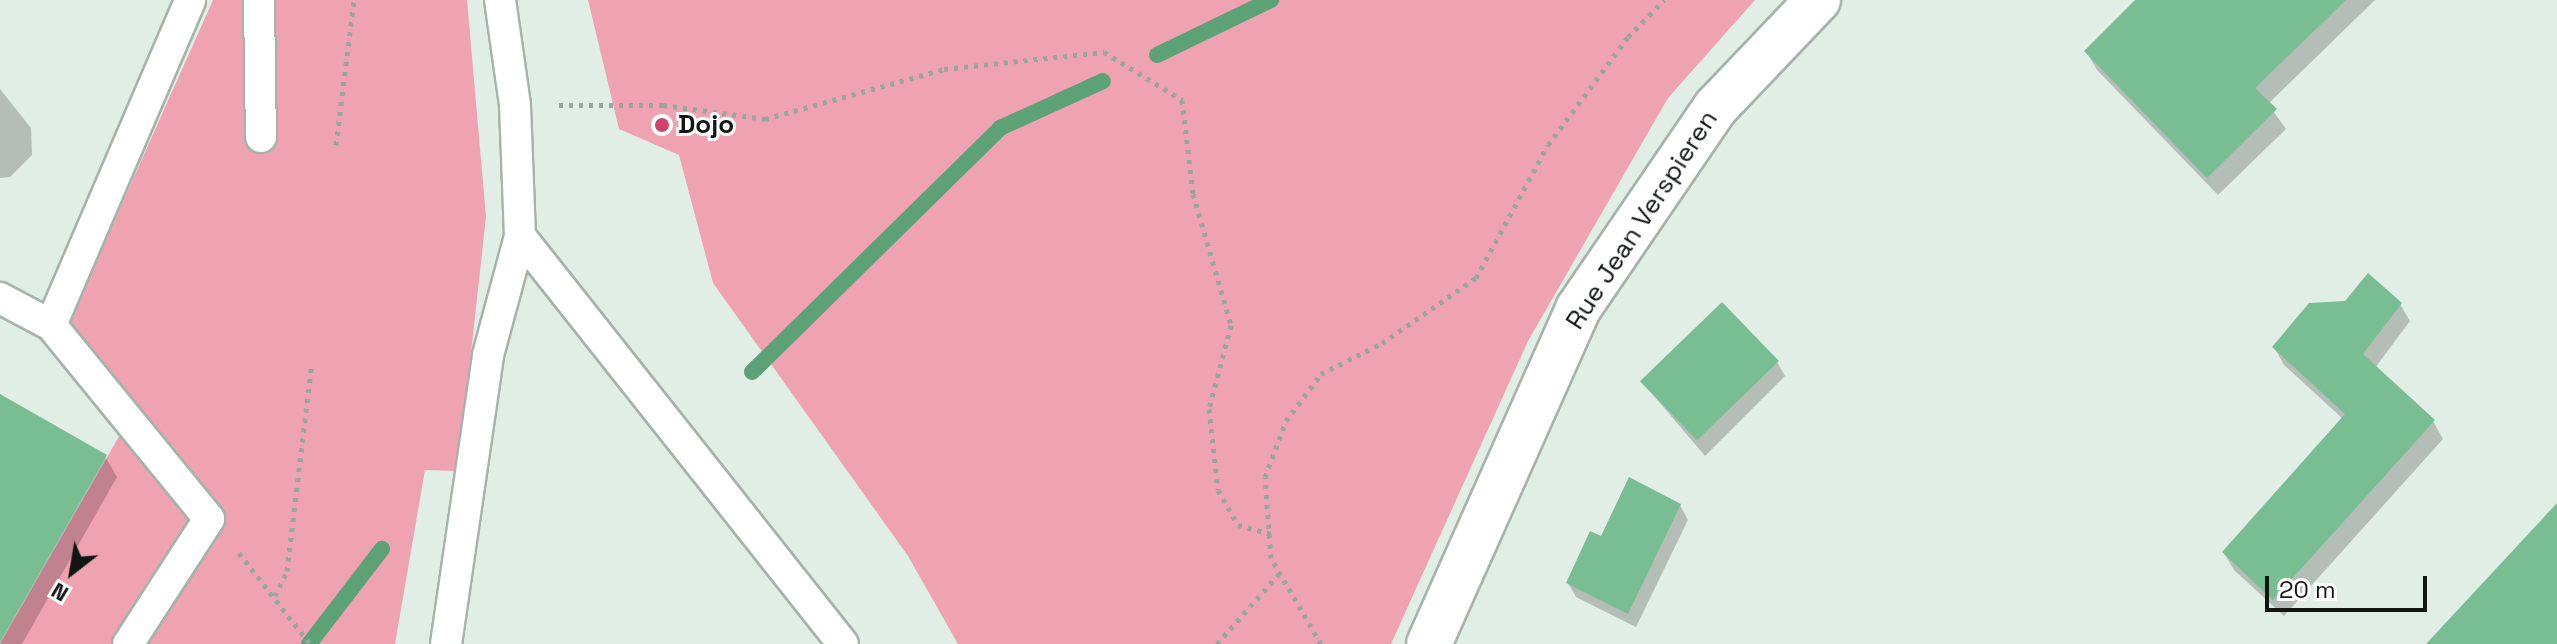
<!DOCTYPE html>
<style>
body{margin:0}
#map{position:relative;width:2557px;height:644px;overflow:hidden;background:#e1eee5;font-family:"Space Grotesk",sans-serif}
div>[style]{position:absolute}
.green>*{inset:0;background:#efa3b2}
.shadow>*{inset:0;background:#0003}
.stream>*{height:16px;margin:-8px;padding:0 8px;transform-origin:8px;border-radius:8px;background:#5da177}
.building>*{inset:0;background:#79be93;transform-origin:0 0}
.path>*{height:5px;margin-top:-2.5px;transform-origin:0;background:repeating-linear-gradient(90deg,#9ba59e 0 4px,transparent 0 10px)}
.roads{filter:drop-shadow(2px 0 #a6b3aa) drop-shadow(-2px 0 #a6b3aa) drop-shadow(0 2px #a6b3aa) drop-shadow(0 -2px #a6b3aa)}
.service>*{height:30px;margin:-15px;padding:0 15px;transform-origin:15px;border-radius:15px;background:#fff}
.minor>*{height:44px;margin:-22px;padding:0 22px;transform-origin:22px;border-radius:22px;background:#fff}
.dots>*{width:22px;height:22px;translate:-50% -50%;box-sizing:border-box;border:4px solid #fff;border-radius:50%}
span{translate:-50% -50%;white-space:nowrap;text-align:center;line-height:1.15;-webkit-text-stroke:6px #fff;paint-order:stroke}
.poi-label{font-size:26px;color:#121613;font-weight:700}
.left{translate:0 -50%;text-align:left}
.street-label{font-size:26px;color:#121613}
.north{position:absolute;left:32px;top:532px;width:80px;height:80px;-webkit-text-stroke:6px #fff;paint-order:stroke;rotate:211deg;font-size:22px;font-weight:700;line-height:32px;text-align:center;color:#121613}
.north::after{content:'';display:block;margin:auto;width:28px;height:36px;background:#121613;clip-path:polygon(50% 0,100% 100%,50% 72%,0 100%)}
.scale{position:absolute;left:2265px;top:576px;width:162px;height:36px;box-sizing:border-box;border:4px solid #121613;border-top:0;padding-left:10px;font-size:24px;line-height:28px;white-space:nowrap;color:#121613;-webkit-text-stroke:6px #fff;paint-order:stroke}
</style>
<div id="map">
<div class="green">
<i style="clip-path:polygon(213px 0,467px 0,486px 217px,458px 471px,425px 470px,395px 644px,0 644px,137px 405px,84px 372px,71px 318px)"></i>
<i style="clip-path:polygon(588px 0,1755px 0,1668px 98px,1528px 341px,1391px 644px,958px 644px,908px 556px,713px 283px,679px 155px,619px 129px)"></i>
</div>
<div class="shadow">
<i style="clip-path:polygon(2138px 0,2375px 0,2268px 104px,2286px 129px,2218px 195px,2097px 70px,2086px 51px)"></i>
<i style="clip-path:polygon(0 89px,31px 128px,32px 155px,10px 177px,0 178px)"></i>
<i style="clip-path:polygon(2400px 304px,2410px 321px,2375px 368px,2433px 421px,2443px 439px,2284px 616px,2234px 570px,2224px 553px,2343px 419px,2284px 365px,2274px 347px)"></i>
<i style="clip-path:polygon(1777px 362px,1785px 376px,1705px 456px,1643px 383px)"></i>
<i style="clip-path:polygon(0 396px,105px 456px,117px 477px,22px 644px,0 644px)"></i>
<i style="clip-path:polygon(1680px 505px,1688px 520px,1636px 627px,1576px 597px,1568px 583px,1602px 539px)"></i>
</div>
<div class="stream">
<i style="left:1157px;top:55px;width:127px;rotate:-25.8deg"></i>
<i style="left:752px;top:372px;width:348px;rotate:-44.5deg"></i>
<i style="left:1000px;top:128px;width:113px;rotate:-24.5deg"></i>
<i style="left:309px;top:644px;width:120px;rotate:-52.5deg"></i>
</div>
<div class="building">
<i style="clip-path:polygon(2135px 0,2346px 0,2255px 88px,2277px 109px,2207px 178px,2084px 51px)"></i>
<i style="clip-path:polygon(2368px 273px,2402px 303px,2363px 354px,2435px 420px,2273px 600px,2222px 552px,2345px 414px,2272px 347px,2309px 303px,2345px 301px)"></i>
<i style="left:1722px;top:302px;width:82px;height:114px;rotate:46deg"></i>
<i style="clip-path:polygon(0 394px,107px 455px,0 642px)"></i>
<i style="clip-path:polygon(1629px 477px,1681px 504px,1628px 614px,1566px 583px,1590px 531px,1601px 536px)"></i>
<i style="clip-path:polygon(2557px 503px,2557px 644px,2426px 644px)"></i>
</div>
<div class="path">
<i style="left:559px;top:105px;width:104px"></i>
<i style="left:663px;top:105px;width:103px;rotate:7.8deg"></i>
<i style="left:765px;top:119px;width:186px;rotate:-15.6deg"></i>
<i style="left:944px;top:69px;width:161px;rotate:-6.1deg"></i>
<i style="left:1104px;top:52px;width:92px;rotate:31.6deg"></i>
<i style="left:1182px;top:100px;width:95px;rotate:83.3deg"></i>
<i style="left:1193px;top:194px;width:136px;rotate:73.8deg"></i>
<i style="left:1231px;top:325px;width:87px;rotate:104.7deg"></i>
<i style="left:1209px;top:409px;width:81px;rotate:83.7deg"></i>
<i style="left:1218px;top:490px;width:40px;rotate:60.3deg"></i>
<i style="left:1238px;top:525px;width:35px;rotate:15deg"></i>
<i style="left:336px;top:145px;width:146px;rotate:-82.9deg"></i>
<i style="left:239px;top:553px;width:115px;rotate:52deg"></i>
<i style="left:275px;top:596px;width:28px;rotate:-64deg"></i>
<i style="left:287px;top:571px;width:210px;rotate:-83.2deg"></i>
<i style="left:1217px;top:644px;width:94px;rotate:-48.5deg"></i>
<i style="left:1321px;top:644px;width:99px;rotate:-120.2deg"></i>
<i style="left:1271px;top:558px;width:81px;rotate:-94.2deg"></i>
<i style="left:1265px;top:477px;width:60px;rotate:-69.4deg"></i>
<i style="left:1286px;top:421px;width:59px;rotate:-53.3deg"></i>
<i style="left:1321px;top:374px;width:68px;rotate:-26.9deg"></i>
<i style="left:1382px;top:343px;width:114px;rotate:-34.7deg"></i>
<i style="left:1476px;top:278px;width:151px;rotate:-61.6deg"></i>
<i style="left:1548px;top:145px;width:134px;rotate:-53.5deg"></i>
<i style="left:1628px;top:37px;width:52px;rotate:-45.8deg"></i>
</div>
<div class="roads">
<div class="service">
<i style="left:259px;top:0;width:137px;rotate:89.2deg"></i>
<i style="left:520px;top:236px;width:520px;rotate:51.63deg"></i>
<i style="left:0;top:298px;width:58px;rotate:27.9deg"></i>
<i style="left:51px;top:325px;width:250px;rotate:50.8deg"></i>
<i style="left:209px;top:519px;width:149px;rotate:122.9deg"></i>
<i style="left:51px;top:325px;width:353px;rotate:-66.8deg"></i>
<i style="left:446px;top:644px;width:292px;rotate:-81.7deg"></i>
<i style="left:488px;top:355px;width:123px;rotate:-74.9deg"></i>
<i style="left:520px;top:236px;width:131px;rotate:-92.2deg"></i>
<i style="left:515px;top:105px;width:106px;rotate:-98.1deg"></i>
</div>
<div class="minor">
<i style="left:1429px;top:644px;width:367px;rotate:-66deg"></i>
<i style="left:1578px;top:309px;width:245px;rotate:-55.7deg"></i>
<i style="left:1716px;top:107px;width:148px;rotate:-46.4deg"></i>
</div>
</div>
<div class="dots">
<i style="left:662px;top:125px;background:#d0426b"></i>
</div>
<div class="poi-label">
<span class="left" style="left:678px;top:125px">Dojo</span>
</div>
<div class="street-label">
<span style="left:1642px;top:220px;rotate:-57deg">Rue Jean Verspieren</span>
</div>
<div class="north">N</div>
<div class="scale">20 m</div>
</div>
